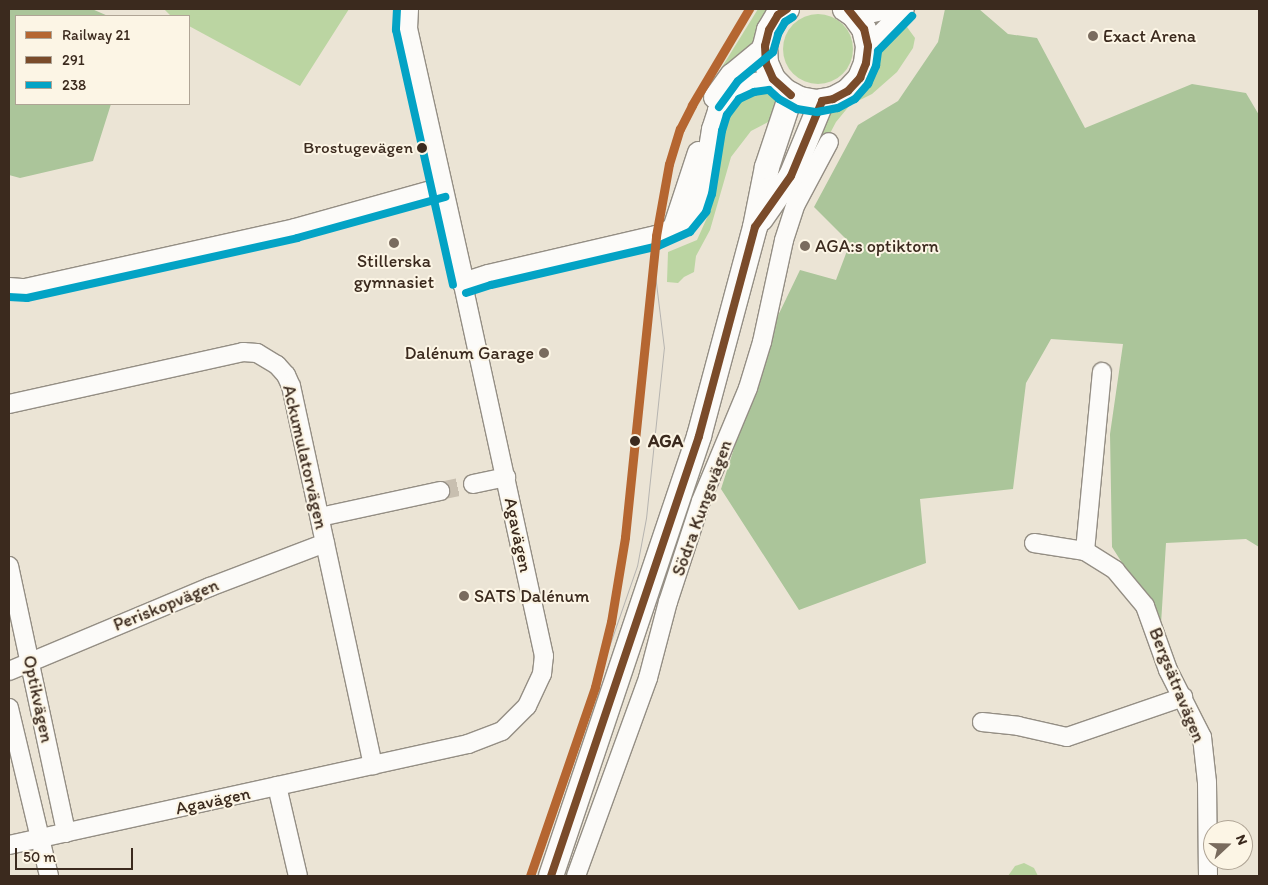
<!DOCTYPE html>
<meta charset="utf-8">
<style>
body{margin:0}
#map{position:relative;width:1268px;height:885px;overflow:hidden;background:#ebe4d5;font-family:Itim,sans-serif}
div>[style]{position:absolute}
.green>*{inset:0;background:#bbd5a2}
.round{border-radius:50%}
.forest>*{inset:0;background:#abc59a}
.minor-tunnel>*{height:18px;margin-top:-9px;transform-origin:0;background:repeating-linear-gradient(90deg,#c8bfb0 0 18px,transparent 0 27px)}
.roads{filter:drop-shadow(1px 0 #948e84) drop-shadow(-1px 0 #948e84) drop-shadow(0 1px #948e84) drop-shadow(0 -1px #948e84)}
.minor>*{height:18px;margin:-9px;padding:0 9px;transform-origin:9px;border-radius:9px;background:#fcfbf9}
.tertiary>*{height:21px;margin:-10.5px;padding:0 10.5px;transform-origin:10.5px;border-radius:10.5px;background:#fcfbf9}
.secondary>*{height:24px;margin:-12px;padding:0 12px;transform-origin:12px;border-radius:12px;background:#fcfbf9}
.tram>*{height:1px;margin:-0.5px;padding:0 0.5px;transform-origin:0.5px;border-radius:0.5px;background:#b6b4b0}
.bus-1>*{height:8px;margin:-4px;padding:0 4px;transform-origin:4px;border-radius:4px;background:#7a4b2a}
.bus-2>*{height:8px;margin:-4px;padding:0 4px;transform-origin:4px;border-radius:4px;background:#03a3c5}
.rail-1>*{height:9px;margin:-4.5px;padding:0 4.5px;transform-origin:4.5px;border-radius:4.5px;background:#b56631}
.dots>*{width:14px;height:14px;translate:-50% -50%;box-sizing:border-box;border:2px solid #fcf5e5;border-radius:50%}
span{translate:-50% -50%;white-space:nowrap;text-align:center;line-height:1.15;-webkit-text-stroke:4px #fcf5e5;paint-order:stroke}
.bus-label{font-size:17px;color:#3b2a1e}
.right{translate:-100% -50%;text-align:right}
.poi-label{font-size:18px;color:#3b2a1e}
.left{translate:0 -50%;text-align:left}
.stop-label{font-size:18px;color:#3b2a1e;font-weight:700}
.street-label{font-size:18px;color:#3b2a1e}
.frame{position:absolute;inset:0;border:10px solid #3b2a1e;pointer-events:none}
.legend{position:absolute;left:15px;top:15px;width:175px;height:90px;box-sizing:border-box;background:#fcf5e5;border:1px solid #afa495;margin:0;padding:6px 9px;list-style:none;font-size:15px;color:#3b2a1e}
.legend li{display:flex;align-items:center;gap:10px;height:25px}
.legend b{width:25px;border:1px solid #afa495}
.north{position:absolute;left:1203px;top:820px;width:50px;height:50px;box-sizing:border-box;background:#fcf5e5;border:1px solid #afa495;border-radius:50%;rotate:69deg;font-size:14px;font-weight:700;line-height:20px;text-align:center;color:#3b2a1e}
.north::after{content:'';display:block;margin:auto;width:18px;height:22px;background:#796b5e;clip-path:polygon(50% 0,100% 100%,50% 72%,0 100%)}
.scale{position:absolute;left:15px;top:848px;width:118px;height:22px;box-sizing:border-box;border:2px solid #3b2a1e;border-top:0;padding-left:6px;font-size:15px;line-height:18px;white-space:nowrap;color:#3b2a1e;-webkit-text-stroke:4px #fcf5e5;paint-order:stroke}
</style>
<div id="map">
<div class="green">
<i style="clip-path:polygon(164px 9px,349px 9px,300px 86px,189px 26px,189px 16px,171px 16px)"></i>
<i style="clip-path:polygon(758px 9px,771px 9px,752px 43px,733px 68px,717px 75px)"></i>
<i class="round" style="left:783px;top:14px;width:70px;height:70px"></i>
<i style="clip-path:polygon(907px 27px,915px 38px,913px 48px,897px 72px,872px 94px,850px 105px,836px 122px,826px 141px,818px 141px,830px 113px,870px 83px,884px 41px,896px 29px)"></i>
<i style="clip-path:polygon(759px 92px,767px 93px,779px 103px,770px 121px,751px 131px,731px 157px,710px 230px,696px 256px,694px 272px,684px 277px,678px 283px,667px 282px,668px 252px,697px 240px,710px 211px,716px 186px,720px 138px,726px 116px,739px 99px)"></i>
<i style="clip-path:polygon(1024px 863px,1034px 868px,1038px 876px,1008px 876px,1015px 866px)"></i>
</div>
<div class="forest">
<i style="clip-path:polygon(9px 9px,92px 9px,108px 16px,16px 16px,16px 104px,111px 104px,93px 161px,20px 178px,9px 175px)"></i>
<i style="clip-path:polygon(945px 9px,979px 9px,1008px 34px,1037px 38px,1085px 128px,1192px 84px,1246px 93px,1259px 115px,1259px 547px,1246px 539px,1166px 543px,1161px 624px,1112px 547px,1110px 434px,1123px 344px,1051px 339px,1026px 383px,1013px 489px,920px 499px,926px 563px,799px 610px,721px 489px,773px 326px,800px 270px,836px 280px,850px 243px,814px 207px,858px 125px,898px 101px,938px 42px)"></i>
</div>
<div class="minor-tunnel">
<i style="left:440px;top:491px;width:34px;rotate:-12deg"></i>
</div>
<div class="roads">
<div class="minor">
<i style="left:856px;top:17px;width:36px;rotate:-13deg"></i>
<i style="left:868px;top:46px;width:52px;rotate:-45deg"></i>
<i style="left:9px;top:287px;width:16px;rotate:4deg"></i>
<i style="left:25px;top:288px;width:277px;rotate:-12.5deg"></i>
<i style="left:295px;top:228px;width:153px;rotate:-15.6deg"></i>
<i style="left:9px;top:404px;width:240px;rotate:-12.5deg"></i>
<i style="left:243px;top:352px;width:14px;rotate:4deg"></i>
<i style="left:257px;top:353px;width:23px;rotate:31deg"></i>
<i style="left:277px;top:365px;width:13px;rotate:48deg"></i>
<i style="left:286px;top:375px;width:12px;rotate:66deg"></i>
<i style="left:291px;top:386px;width:388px;rotate:77.8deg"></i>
<i style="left:473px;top:484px;width:34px;rotate:-12deg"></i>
<i style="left:320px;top:517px;width:123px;rotate:-12.2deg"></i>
<i style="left:1034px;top:543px;width:52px;rotate:8.9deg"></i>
<i style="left:1085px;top:551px;width:36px;rotate:32deg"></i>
<i style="left:1115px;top:570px;width:47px;rotate:50.2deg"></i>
<i style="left:1145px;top:606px;width:68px;rotate:70.2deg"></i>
<i style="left:1168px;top:670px;width:75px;rotate:63.1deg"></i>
<i style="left:1202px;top:737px;width:45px;rotate:83.7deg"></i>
<i style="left:1207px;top:782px;width:94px;rotate:89.4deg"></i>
<i style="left:1085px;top:551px;width:180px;rotate:-84.6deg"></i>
<i style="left:9px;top:566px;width:273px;rotate:77.9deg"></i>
<i style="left:9px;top:671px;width:218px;rotate:-22.7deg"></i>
<i style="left:210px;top:587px;width:123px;rotate:-20.9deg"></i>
<i style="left:9px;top:708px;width:173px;rotate:76.6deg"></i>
<i style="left:982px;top:722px;width:36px;rotate:6deg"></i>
<i style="left:1018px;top:726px;width:50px;rotate:12.7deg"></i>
<i style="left:1067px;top:737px;width:123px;rotate:-19deg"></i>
<i style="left:277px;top:786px;width:92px;rotate:76.9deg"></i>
<i style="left:9px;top:845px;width:470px;rotate:-12.4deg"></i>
<i style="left:468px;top:744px;width:36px;rotate:-21deg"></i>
<i style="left:502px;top:731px;width:35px;rotate:-45deg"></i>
<i style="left:527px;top:706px;width:35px;rotate:-65deg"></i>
<i style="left:542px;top:674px;width:18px;rotate:-84deg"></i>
<i style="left:544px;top:656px;width:382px;rotate:-102.3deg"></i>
<i style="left:576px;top:876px;width:211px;rotate:-70deg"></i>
<i style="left:648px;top:678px;width:79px;rotate:-75.3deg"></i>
<i style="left:668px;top:602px;width:106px;rotate:-71.9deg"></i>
<i style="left:701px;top:501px;width:122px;rotate:-67.4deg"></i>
<i style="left:748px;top:388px;width:48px;rotate:-73.1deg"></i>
<i style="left:762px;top:342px;width:104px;rotate:-77.8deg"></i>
<i style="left:784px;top:240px;width:38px;rotate:-72deg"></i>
<i style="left:796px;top:204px;width:70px;rotate:-62deg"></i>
</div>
<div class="tertiary">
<i style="left:407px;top:9px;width:19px;rotate:93deg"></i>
<i style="left:406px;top:28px;width:261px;rotate:77.4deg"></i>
<i style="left:463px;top:283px;width:26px;rotate:-18deg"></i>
<i style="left:488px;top:275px;width:172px;rotate:-13.1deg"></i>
<i style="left:656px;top:236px;width:32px;rotate:-24deg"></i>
<i style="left:685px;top:223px;width:19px;rotate:-51deg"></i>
<i style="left:697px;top:208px;width:17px;rotate:-73deg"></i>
<i style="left:702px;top:192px;width:64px;rotate:-81deg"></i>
<i style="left:712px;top:129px;width:20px;rotate:-72deg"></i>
<i style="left:718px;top:110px;width:24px;rotate:-52deg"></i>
<i style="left:733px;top:91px;width:9px;rotate:-32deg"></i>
<i style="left:741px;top:86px;width:33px;rotate:-12deg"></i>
<i style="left:714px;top:97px;width:29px;rotate:-54deg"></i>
<i style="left:731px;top:74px;width:44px;rotate:-39.5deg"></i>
<i style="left:673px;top:228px;width:80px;rotate:-71.8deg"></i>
</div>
<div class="secondary">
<i style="left:787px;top:9px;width:11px;rotate:146deg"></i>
<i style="left:778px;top:15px;width:17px;rotate:121deg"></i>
<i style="left:769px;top:30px;width:16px;rotate:104deg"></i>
<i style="left:765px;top:46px;width:17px;rotate:87deg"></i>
<i style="left:766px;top:63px;width:17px;rotate:66deg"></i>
<i style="left:773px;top:79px;width:17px;rotate:45deg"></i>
<i style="left:785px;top:91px;width:17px;rotate:28deg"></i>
<i style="left:800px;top:99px;width:17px;rotate:10deg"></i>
<i style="left:817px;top:102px;width:16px;rotate:-11deg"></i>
<i style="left:833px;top:99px;width:17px;rotate:-28deg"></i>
<i style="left:848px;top:91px;width:18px;rotate:-47deg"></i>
<i style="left:860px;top:78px;width:16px;rotate:-68deg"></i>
<i style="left:866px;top:63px;width:17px;rotate:-83deg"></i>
<i style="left:868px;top:46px;width:17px;rotate:-103deg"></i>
<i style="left:864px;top:29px;width:17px;rotate:-126deg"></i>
<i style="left:854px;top:15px;width:11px;rotate:-146deg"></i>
<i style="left:761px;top:219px;width:52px;rotate:-55.1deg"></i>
<i style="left:791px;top:176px;width:81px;rotate:-67.5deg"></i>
<i style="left:551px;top:876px;width:464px;rotate:-71.4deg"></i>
<i style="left:699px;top:436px;width:216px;rotate:-75deg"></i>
<i style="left:755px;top:227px;width:61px;rotate:-78.7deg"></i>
<i style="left:767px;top:167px;width:76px;rotate:-71.6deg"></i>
</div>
</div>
<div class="tram">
<i style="left:595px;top:687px;width:128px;rotate:-70.9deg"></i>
<i style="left:637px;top:566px;width:49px;rotate:-79.4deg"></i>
<i style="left:646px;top:518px;width:171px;rotate:-84deg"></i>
<i style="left:664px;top:348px;width:82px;rotate:-97deg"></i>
</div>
<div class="bus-1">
<i style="left:787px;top:9px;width:11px;rotate:146deg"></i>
<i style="left:778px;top:15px;width:17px;rotate:121deg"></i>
<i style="left:769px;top:30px;width:16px;rotate:104deg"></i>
<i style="left:765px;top:46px;width:17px;rotate:87deg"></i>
<i style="left:766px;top:63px;width:17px;rotate:66deg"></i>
<i style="left:773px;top:79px;width:24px;rotate:42deg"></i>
<i style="left:822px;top:101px;width:11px;rotate:-10deg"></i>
<i style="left:833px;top:99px;width:17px;rotate:-28deg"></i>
<i style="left:848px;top:91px;width:18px;rotate:-47deg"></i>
<i style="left:860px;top:78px;width:16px;rotate:-68deg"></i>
<i style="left:866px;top:63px;width:17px;rotate:-83deg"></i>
<i style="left:868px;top:46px;width:17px;rotate:-103deg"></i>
<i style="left:864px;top:29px;width:26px;rotate:-129deg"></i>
<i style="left:551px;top:876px;width:464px;rotate:-71.4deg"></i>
<i style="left:699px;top:436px;width:216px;rotate:-75deg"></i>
<i style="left:755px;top:227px;width:62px;rotate:-54.8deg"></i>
<i style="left:791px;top:176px;width:81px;rotate:-67.5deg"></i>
</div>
<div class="bus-2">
<i style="left:397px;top:9px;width:21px;rotate:93deg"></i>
<i style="left:396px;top:30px;width:261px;rotate:77.4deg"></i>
<i style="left:719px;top:107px;width:32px;rotate:-54deg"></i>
<i style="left:738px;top:81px;width:45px;rotate:-39.6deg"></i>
<i style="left:773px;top:52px;width:19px;rotate:-74deg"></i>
<i style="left:778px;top:34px;width:14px;rotate:-60deg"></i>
<i style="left:785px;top:22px;width:9px;rotate:-32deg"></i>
<i style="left:466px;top:293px;width:26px;rotate:-18deg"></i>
<i style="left:491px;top:285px;width:171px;rotate:-13.1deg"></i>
<i style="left:658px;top:246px;width:35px;rotate:-24deg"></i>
<i style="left:690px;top:232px;width:26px;rotate:-51deg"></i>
<i style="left:706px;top:212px;width:19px;rotate:-72deg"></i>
<i style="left:712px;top:194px;width:64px;rotate:-81deg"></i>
<i style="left:722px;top:131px;width:17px;rotate:-73deg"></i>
<i style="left:727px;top:115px;width:20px;rotate:-53deg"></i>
<i style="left:739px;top:99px;width:17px;rotate:-25deg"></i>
<i style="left:754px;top:92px;width:15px;rotate:-8deg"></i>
<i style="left:769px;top:90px;width:13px;rotate:42deg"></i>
<i style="left:779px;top:99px;width:21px;rotate:29deg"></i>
<i style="left:797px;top:109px;width:20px;rotate:9deg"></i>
<i style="left:817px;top:112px;width:21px;rotate:-11deg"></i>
<i style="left:838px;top:108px;width:19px;rotate:-28deg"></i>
<i style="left:855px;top:99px;width:20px;rotate:-49deg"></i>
<i style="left:868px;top:84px;width:20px;rotate:-66deg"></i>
<i style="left:876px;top:66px;width:15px;rotate:-82deg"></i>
<i style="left:878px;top:51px;width:49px;rotate:-45.8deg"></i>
<i style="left:9px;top:297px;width:18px;rotate:3deg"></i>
<i style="left:27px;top:298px;width:277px;rotate:-12.5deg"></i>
<i style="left:297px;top:238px;width:154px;rotate:-15.5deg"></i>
</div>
<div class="rail-1">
<i style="left:530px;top:876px;width:200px;rotate:-71deg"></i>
<i style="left:595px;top:687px;width:67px;rotate:-76.2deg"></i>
<i style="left:611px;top:622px;width:86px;rotate:-80.6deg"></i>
<i style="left:625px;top:537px;width:303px;rotate:-84.1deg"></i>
<i style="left:656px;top:236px;width:73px;rotate:-79.8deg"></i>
<i style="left:669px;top:164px;width:37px;rotate:-73deg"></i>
<i style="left:680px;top:129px;width:27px;rotate:-63deg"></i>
<i style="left:692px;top:105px;width:112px;rotate:-59.3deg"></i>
</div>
<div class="dots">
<i style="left:1093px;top:36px;background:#796b5e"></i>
<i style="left:422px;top:148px;background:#3b2a1e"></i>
<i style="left:394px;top:243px;background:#796b5e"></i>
<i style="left:805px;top:246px;background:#796b5e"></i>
<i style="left:544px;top:353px;background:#796b5e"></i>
<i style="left:635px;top:441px;background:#3b2a1e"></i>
<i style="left:464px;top:596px;background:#796b5e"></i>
</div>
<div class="bus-label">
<span class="right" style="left:413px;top:148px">Brostugevägen</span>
</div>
<div class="poi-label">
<span class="left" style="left:1103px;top:36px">Exact Arena</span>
<span class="left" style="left:815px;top:246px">AGA:s optiktorn</span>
<span style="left:394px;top:272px">Stillerska<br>gymnasiet</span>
<span class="right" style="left:534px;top:353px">Dalénum Garage</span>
<span class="left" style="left:474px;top:596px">SATS Dalénum</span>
</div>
<div class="stop-label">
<span class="left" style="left:648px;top:441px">AGA</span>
</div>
<div class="street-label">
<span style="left:305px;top:457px;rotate:77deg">Ackumulatorvägen</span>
<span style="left:702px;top:508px;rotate:-70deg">Södra Kungsvägen</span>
<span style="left:518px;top:535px;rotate:78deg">Agavägen</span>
<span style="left:166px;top:605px;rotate:-22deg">Periskopvägen</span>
<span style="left:1177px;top:685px;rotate:68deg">Bergsätravägen</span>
<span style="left:38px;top:699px;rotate:78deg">Optikvägen</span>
<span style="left:213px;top:801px;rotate:-12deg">Agavägen</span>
</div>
<div class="frame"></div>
<ul class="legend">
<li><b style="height:6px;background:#b56631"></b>Railway 21</li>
<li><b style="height:6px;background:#7a4b2a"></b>291</li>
<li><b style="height:6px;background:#03a3c5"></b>238</li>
</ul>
<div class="north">N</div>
<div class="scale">50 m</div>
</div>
